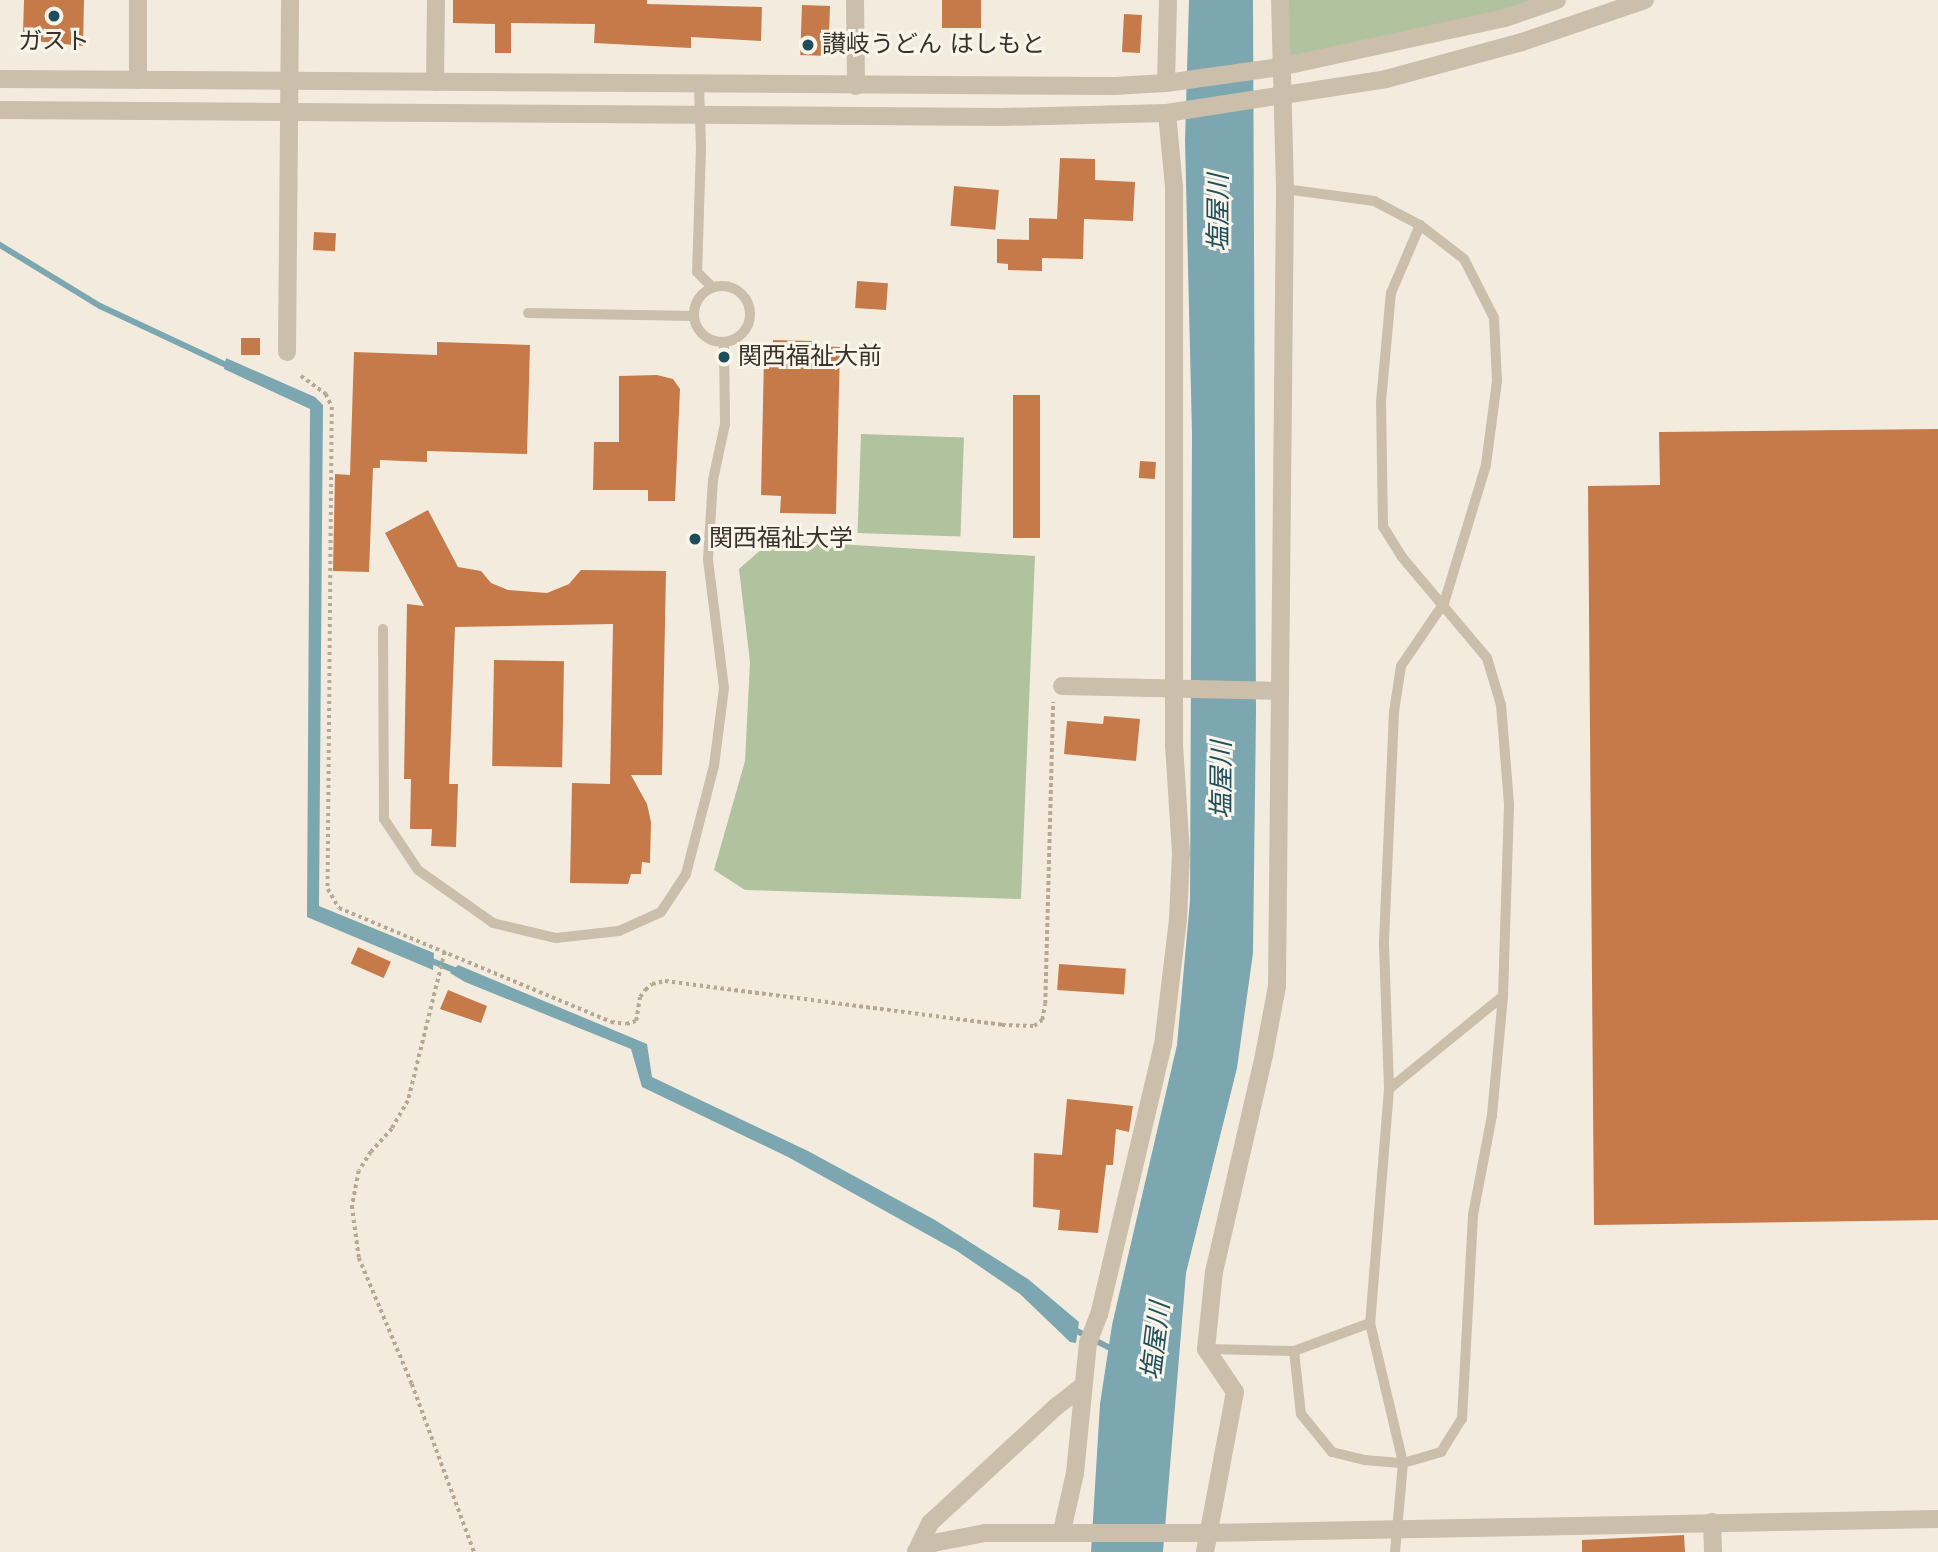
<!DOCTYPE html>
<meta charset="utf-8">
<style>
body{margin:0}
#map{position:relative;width:1938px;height:1552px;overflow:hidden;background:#f3ecde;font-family:"DejaVu Sans","Noto Sans JP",sans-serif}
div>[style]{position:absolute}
.green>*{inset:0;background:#b1c29e;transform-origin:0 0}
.water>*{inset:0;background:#7da7b0}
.stream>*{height:6px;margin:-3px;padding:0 3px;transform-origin:3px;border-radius:3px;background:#7da7b0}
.building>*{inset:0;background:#c67949;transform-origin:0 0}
.path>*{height:3.5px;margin-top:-1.75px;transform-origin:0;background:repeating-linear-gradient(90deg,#b7a894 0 3.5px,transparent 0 7px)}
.service>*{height:10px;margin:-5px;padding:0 5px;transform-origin:5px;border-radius:5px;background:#cbbeaa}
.service>.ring{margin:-5px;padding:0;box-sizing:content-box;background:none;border:10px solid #cbbeaa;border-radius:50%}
.minor>*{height:18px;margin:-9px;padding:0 9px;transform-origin:9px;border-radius:9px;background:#cbbeaa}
.tertiary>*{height:18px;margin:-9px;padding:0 9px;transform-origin:9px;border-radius:9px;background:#cbbeaa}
.dots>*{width:19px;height:19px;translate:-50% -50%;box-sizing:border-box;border:4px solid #faf5eb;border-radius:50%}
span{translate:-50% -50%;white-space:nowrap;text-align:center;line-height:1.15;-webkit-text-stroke:6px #faf5eb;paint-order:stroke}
.poi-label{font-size:24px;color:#39302a}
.left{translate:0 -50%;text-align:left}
.water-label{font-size:26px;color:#1f4e5b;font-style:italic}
</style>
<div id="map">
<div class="green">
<i style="clip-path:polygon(1280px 0,1557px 0,1280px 67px)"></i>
<i style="left:861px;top:434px;width:103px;height:99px;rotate:2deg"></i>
<i style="clip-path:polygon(772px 540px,1035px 556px,1021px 899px,745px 890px,714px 870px,745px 761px,750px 662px,739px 569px)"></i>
</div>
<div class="water">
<i style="clip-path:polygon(1189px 0,1253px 0,1256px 713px,1253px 953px,1237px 1068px,1186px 1273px,1163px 1552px,1091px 1552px,1100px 1404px,1112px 1325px,1177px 1045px,1190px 901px,1192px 434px,1185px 141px)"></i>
<i style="clip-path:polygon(226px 358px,315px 397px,323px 405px,319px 906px,434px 953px,433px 970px,307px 917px,310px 409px,224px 369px)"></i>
<i style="clip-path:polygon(458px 965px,647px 1044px,652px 1077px,808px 1151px,935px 1220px,1028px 1279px,1079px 1322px,1076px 1343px,1070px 1342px,1020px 1294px,957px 1251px,788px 1157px,642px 1087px,631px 1049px,465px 982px,450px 973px)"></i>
</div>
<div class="stream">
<i style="left:0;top:245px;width:117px;rotate:31.4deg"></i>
<i style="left:100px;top:306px;width:144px;rotate:25.1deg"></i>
<i style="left:427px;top:959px;width:35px;rotate:22deg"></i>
<i style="left:1071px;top:1328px;width:48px;rotate:27.1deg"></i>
</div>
<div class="building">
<i style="clip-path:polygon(24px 0,84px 0,83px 46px,35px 41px,35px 33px,23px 33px)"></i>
<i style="clip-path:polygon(453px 0,647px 0,647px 4px,762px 7px,761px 41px,691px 37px,691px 48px,594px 43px,595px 24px,511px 23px,511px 53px,495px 53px,495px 24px,453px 23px)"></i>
<i style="left:942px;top:0;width:39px;height:28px"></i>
<i style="left:802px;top:5px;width:28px;height:50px;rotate:2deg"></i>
<i style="left:1124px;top:14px;width:18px;height:38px;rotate:3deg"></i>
<i style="clip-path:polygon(1060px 158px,1095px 159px,1095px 180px,1135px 182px,1133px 221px,1084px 219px,1083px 259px,1042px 258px,1042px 271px,1008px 270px,1008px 264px,997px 263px,997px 239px,1029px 240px,1029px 218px,1057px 219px)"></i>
<i style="left:954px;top:186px;width:45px;height:40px;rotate:5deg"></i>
<i style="left:314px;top:232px;width:22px;height:18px;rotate:3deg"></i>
<i style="left:857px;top:281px;width:31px;height:27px;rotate:4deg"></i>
<i style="left:241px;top:338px;width:19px;height:17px"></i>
<i style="clip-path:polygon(773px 340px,812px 341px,812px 346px,840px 347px,836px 514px,780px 513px,781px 496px,761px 495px,764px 357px,772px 357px)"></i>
<i style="clip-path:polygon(437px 342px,530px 345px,527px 454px,427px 451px,427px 462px,380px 460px,380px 468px,373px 468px,369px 572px,333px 571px,335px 474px,350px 475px,354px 352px,437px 355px)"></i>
<i style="clip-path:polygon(657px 375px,673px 379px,680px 389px,675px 501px,648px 501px,648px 490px,593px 490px,594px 442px,619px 442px,619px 376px)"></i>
<i style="left:1013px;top:395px;width:27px;height:143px"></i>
<i style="clip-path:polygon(1938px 429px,1938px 1220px,1594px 1225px,1588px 486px,1660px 485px,1659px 432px)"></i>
<i style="left:1140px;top:461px;width:16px;height:17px;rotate:4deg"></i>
<i style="clip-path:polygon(428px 510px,458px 567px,481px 571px,491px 583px,508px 590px,547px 593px,569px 584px,581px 570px,666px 571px,662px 775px,631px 775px,647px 804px,651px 822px,650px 863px,642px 862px,641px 874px,631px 874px,628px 884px,570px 883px,572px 783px,610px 784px,613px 624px,455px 627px,449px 784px,458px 784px,456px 847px,431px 846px,432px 829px,410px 829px,411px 779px,404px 779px,407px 604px,424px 606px,385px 533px)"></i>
<i style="left:494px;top:660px;width:70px;height:106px;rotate:1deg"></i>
<i style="clip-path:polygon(1104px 716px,1140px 719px,1136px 761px,1064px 754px,1067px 721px,1103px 724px)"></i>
<i style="left:358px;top:947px;width:36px;height:18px;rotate:24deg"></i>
<i style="left:1059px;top:964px;width:67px;height:26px;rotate:4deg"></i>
<i style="clip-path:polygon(448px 990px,487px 1006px,481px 1023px,440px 1009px)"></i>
<i style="clip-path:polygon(1067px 1099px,1133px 1106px,1129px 1132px,1116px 1129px,1113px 1165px,1106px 1165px,1098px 1233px,1058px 1230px,1060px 1210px,1033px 1207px,1034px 1153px,1062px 1155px)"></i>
<i style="clip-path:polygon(1684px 1535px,1685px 1552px,1582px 1552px,1582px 1540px)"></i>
</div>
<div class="path">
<i style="left:301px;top:376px;width:31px;rotate:36deg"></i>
<i style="left:326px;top:394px;width:14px;rotate:65deg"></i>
<i style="left:332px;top:407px;width:482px;rotate:90.5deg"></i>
<i style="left:328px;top:889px;width:22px;rotate:60deg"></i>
<i style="left:339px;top:908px;width:295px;rotate:22.7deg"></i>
<i style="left:611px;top:1022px;width:15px;rotate:8deg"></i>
<i style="left:626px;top:1024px;width:10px;rotate:-17deg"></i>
<i style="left:636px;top:1021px;width:24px;rotate:-81deg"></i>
<i style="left:640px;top:997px;width:9px;rotate:-54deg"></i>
<i style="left:645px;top:990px;width:9px;rotate:-41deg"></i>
<i style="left:652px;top:984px;width:13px;rotate:-13deg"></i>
<i style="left:665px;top:981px;width:340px;rotate:7.4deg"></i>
<i style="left:1002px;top:1025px;width:32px;rotate:2deg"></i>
<i style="left:1034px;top:1026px;width:10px;rotate:-37deg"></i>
<i style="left:1042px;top:1020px;width:16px;rotate:-79deg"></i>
<i style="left:1045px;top:1004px;width:302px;rotate:-88.5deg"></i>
<i style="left:445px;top:952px;width:154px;rotate:103.9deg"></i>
<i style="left:408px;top:1101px;width:32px;rotate:120deg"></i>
<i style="left:392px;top:1129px;width:31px;rotate:132deg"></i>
<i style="left:371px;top:1152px;width:22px;rotate:122deg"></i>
<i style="left:359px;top:1171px;width:36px;rotate:101deg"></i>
<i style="left:352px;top:1206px;width:52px;rotate:82.3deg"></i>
<i style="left:359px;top:1258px;width:137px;rotate:67.2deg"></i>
<i style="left:412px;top:1384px;width:179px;rotate:69.7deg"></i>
</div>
<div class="service">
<i style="left:699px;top:85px;width:62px;rotate:88.2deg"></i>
<i style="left:701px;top:147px;width:125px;rotate:91.8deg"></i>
<i style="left:697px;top:272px;width:21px;rotate:45deg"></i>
<i style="left:1285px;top:189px;width:90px;rotate:7.7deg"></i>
<i style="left:1374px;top:201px;width:52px;rotate:27.6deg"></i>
<i style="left:1420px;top:225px;width:56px;rotate:37.7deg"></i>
<i style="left:1464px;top:259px;width:66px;rotate:63deg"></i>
<i style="left:1494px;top:318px;width:63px;rotate:87.3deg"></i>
<i style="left:1497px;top:381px;width:85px;rotate:97.5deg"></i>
<i style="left:1486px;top:465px;width:144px;rotate:106.9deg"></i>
<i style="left:1444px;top:603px;width:76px;rotate:124.3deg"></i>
<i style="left:1401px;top:666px;width:47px;rotate:98.7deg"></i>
<i style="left:1394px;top:712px;width:233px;rotate:92.5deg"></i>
<i style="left:1384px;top:945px;width:144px;rotate:88deg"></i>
<i style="left:1389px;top:1089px;width:235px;rotate:94.6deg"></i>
<i style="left:1370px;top:1323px;width:144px;rotate:76.7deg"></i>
<i style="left:1403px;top:1463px;width:89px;rotate:95.1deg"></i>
<i class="ring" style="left:694px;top:286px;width:46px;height:46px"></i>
<i style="left:528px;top:313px;width:166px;rotate:1deg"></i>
<i style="left:383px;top:629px;width:190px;rotate:89.7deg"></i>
<i style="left:384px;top:819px;width:61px;rotate:56.3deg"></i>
<i style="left:418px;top:870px;width:92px;rotate:35.2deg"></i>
<i style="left:493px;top:923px;width:65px;rotate:13.4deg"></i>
<i style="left:556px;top:938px;width:63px;rotate:-6.3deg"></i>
<i style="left:619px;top:931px;width:46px;rotate:-24.3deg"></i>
<i style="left:661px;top:912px;width:45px;rotate:-56.7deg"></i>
<i style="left:686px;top:874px;width:112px;rotate:-75.5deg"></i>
<i style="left:714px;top:766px;width:79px;rotate:-82.7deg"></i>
<i style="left:724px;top:688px;width:130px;rotate:-97.1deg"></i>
<i style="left:708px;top:559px;width:79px;rotate:-86.4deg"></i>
<i style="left:713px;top:480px;width:57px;rotate:-77.9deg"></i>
<i style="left:725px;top:424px;width:82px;rotate:-90.7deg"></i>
<i style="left:1389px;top:1089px;width:147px;rotate:-39.2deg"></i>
<i style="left:1206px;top:1349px;width:88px;rotate:1.3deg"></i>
<i style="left:1294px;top:1351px;width:81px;rotate:-20.2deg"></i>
<i style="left:1294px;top:1351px;width:63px;rotate:83.7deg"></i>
<i style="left:1301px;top:1414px;width:49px;rotate:50.8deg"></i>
<i style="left:1332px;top:1452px;width:34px;rotate:14deg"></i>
<i style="left:1365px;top:1460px;width:38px;rotate:5deg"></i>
<i style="left:1403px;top:1463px;width:40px;rotate:-16deg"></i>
<i style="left:1441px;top:1452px;width:39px;rotate:-58deg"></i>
<i style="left:1462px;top:1419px;width:204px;rotate:-86.9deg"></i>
<i style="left:1473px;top:1215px;width:102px;rotate:-79.2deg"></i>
<i style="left:1492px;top:1115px;width:120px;rotate:-84.7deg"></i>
<i style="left:1503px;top:996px;width:192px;rotate:-88.2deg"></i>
<i style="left:1509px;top:804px;width:99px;rotate:-94.6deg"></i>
<i style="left:1501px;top:705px;width:49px;rotate:-106.6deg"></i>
<i style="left:1487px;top:658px;width:132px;rotate:-130.1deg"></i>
<i style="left:1402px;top:557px;width:36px;rotate:-122deg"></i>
<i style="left:1383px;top:527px;width:125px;rotate:-90.9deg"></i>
<i style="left:1381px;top:402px;width:109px;rotate:-84.8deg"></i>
<i style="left:1391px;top:293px;width:74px;rotate:-66.9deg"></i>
</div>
<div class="minor">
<i style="left:138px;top:0;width:80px;rotate:90deg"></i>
<i style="left:855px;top:0;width:86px;rotate:89.3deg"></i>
<i style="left:435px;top:82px;width:82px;rotate:-89.3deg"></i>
<i style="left:1166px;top:83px;width:83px;rotate:-88.6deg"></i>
<i style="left:1062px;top:686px;width:217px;rotate:1.3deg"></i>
<i style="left:1712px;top:1522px;width:30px;rotate:88deg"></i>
<i style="left:1062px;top:1531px;width:59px;rotate:-77.4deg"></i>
<i style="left:1075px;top:1473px;width:131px;rotate:-84.3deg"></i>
<i style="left:1088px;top:1343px;width:30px;rotate:-69deg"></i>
<i style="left:1099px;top:1315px;width:277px;rotate:-76.7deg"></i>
<i style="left:1163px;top:1045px;width:127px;rotate:-83.2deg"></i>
<i style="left:1178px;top:919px;width:66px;rotate:-87.4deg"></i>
<i style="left:1181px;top:853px;width:107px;rotate:-93.7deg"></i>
<i style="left:1174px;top:746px;width:559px;rotate:-90deg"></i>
<i style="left:1174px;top:187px;width:74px;rotate:-95.4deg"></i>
<i style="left:916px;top:1552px;width:32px;rotate:-64deg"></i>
<i style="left:930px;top:1523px;width:173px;rotate:-42.7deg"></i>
<i style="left:1057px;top:1406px;width:33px;rotate:-38deg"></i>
</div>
<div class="tertiary">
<i style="left:0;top:79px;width:1114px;rotate:0.36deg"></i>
<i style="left:1114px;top:86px;width:52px;rotate:-3.3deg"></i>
<i style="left:1166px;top:83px;width:115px;rotate:-8deg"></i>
<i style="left:1280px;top:67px;width:230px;rotate:-12.3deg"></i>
<i style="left:1505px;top:18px;width:55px;rotate:-19.1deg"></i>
<i style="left:0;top:110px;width:1002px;rotate:0.4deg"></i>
<i style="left:1002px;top:117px;width:165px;rotate:-1.4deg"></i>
<i style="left:1167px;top:113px;width:222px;rotate:-8.8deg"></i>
<i style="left:1386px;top:79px;width:141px;rotate:-15.2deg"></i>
<i style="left:1522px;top:42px;width:130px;rotate:-18.9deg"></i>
<i style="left:287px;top:352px;width:352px;rotate:-89.5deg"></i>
<i style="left:916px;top:1552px;width:19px;rotate:-28deg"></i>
<i style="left:933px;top:1543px;width:53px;rotate:-10.9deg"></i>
<i style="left:985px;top:1533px;width:222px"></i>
<i style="left:1207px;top:1533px;width:731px;rotate:-1.1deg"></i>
<i style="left:1205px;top:1552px;width:163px;rotate:-79.4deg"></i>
<i style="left:1235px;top:1392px;width:52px;rotate:-124deg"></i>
<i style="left:1206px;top:1349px;width:77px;rotate:-84.1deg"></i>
<i style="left:1214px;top:1272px;width:223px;rotate:-77deg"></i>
<i style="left:1264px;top:1055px;width:70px;rotate:-79.3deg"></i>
<i style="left:1277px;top:986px;width:797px;rotate:-89.42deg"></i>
<i style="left:1285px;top:189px;width:189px;rotate:-91.5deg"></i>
</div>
<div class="dots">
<i style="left:54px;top:16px;background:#1f4e5b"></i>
<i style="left:808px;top:45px;background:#1f4e5b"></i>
<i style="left:724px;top:357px;background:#1f4e5b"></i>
<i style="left:695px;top:539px;background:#1f4e5b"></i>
</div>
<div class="poi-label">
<span style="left:54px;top:42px">ガスト</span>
<span class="left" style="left:822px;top:45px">讃岐うどん はしもと</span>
<span class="left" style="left:738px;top:357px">関西福祉大前</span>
<span class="left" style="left:709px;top:539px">関西福祉大学</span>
</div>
<div class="water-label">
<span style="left:1219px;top:213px;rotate:-90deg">塩屋川</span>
<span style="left:1222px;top:780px;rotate:-90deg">塩屋川</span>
<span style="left:1156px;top:1341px;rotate:-83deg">塩屋川</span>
</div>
</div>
